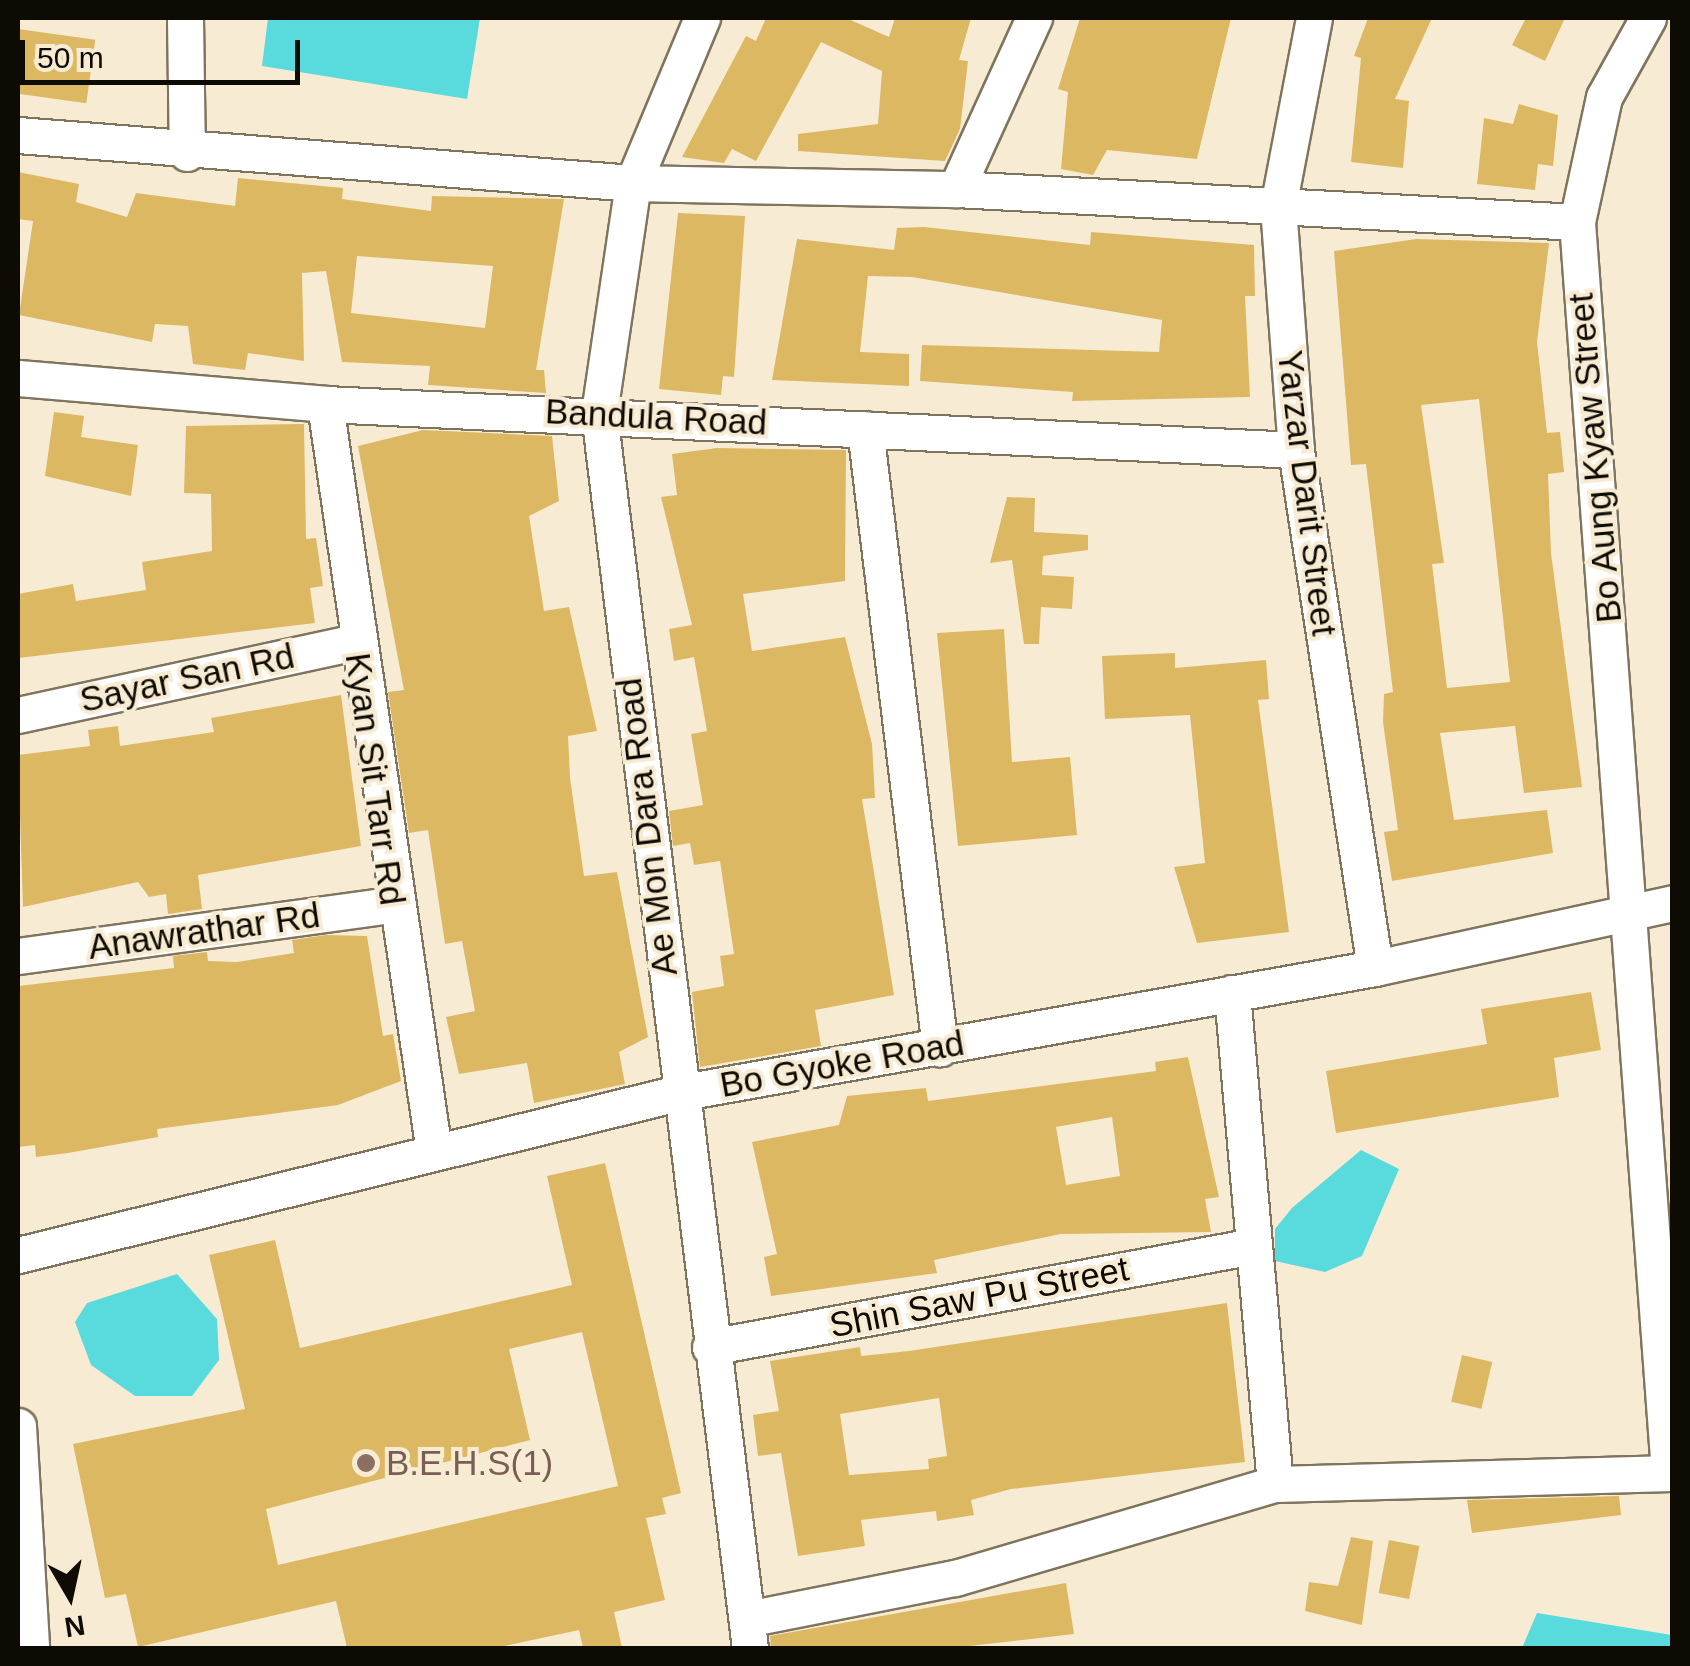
<!DOCTYPE html>
<style>
body{margin:0}
#map{position:relative;width:1690px;height:1666px;overflow:hidden;background:#f7ecd3;font-family:Helvetica,sans-serif}
div>[style]{position:absolute}
.water>*{inset:0;background:#59dadc}
.building>*{inset:0;background:#dcb863;transform-origin:0 0}
.roads{filter:drop-shadow(2px 0 #7f755e) drop-shadow(-2px 0 #7f755e) drop-shadow(0 2px #7f755e) drop-shadow(0 -2px #7f755e)}
.street>*{height:35px;margin:-17.5px;padding:0 17.5px;transform-origin:17.5px;border-radius:17.5px;background:#fff}
.dots>*{width:28px;height:28px;translate:-50% -50%;box-sizing:border-box;border:5px solid #f7ecd3;border-radius:50%}
span{translate:-50% -50%;white-space:nowrap;text-align:center;line-height:1.15;-webkit-text-stroke:8px #f7ecd3;paint-order:stroke}
.street-label{font-size:35px;color:#0e0b04}
.education-label{font-size:35px;color:#785e54}
.left{translate:0 -50%;text-align:left}
.frame{position:absolute;inset:0;border:20px solid #0e0b04;pointer-events:none}
.north{position:absolute;left:20px;top:1546px;width:100px;height:100px;-webkit-text-stroke:8px #f7ecd3;paint-order:stroke;rotate:171deg;font-size:28px;font-weight:700;line-height:40px;text-align:center;color:#0e0b04}
.north::after{content:'';display:block;margin:auto;width:35px;height:45px;background:#0e0b04;clip-path:polygon(50% 0,100% 100%,50% 72%,0 100%)}
.scale{position:absolute;left:20px;top:40px;width:280px;height:45px;box-sizing:border-box;border:5px solid #0e0b04;border-top:0;padding-left:12px;font-size:30px;line-height:35px;white-space:nowrap;color:#0e0b04;-webkit-text-stroke:8px #f7ecd3;paint-order:stroke}
</style>
<div id="map">
<div class="water">
<i style="clip-path:polygon(268px 18px,480px 18px,467px 99px,262px 66px)"></i>
<i style="clip-path:polygon(1361px 1150px,1399px 1169px,1362px 1256px,1325px 1272px,1275px 1261px,1275px 1229px,1292px 1208px)"></i>
<i style="clip-path:polygon(177px 1274px,217px 1319px,219px 1360px,192px 1396px,135px 1396px,91px 1365px,75px 1322px,87px 1303px)"></i>
<i style="clip-path:polygon(1537px 1613px,1672px 1635px,1672px 1648px,1522px 1648px)"></i>
</div>
<div class="building">
<i style="clip-path:polygon(766px 18px,846px 18px,889px 37px,895px 18px,971px 18px,959px 60px,968px 61px,960px 129px,945px 161px,798px 151px,798px 134px,878px 124px,882px 71px,821px 42px,756px 161px,732px 149px,724px 163px,682px 157px,746px 36px,756px 41px)"></i>
<i style="clip-path:polygon(1080px 18px,1231px 18px,1197px 159px,1107px 150px,1093px 175px,1061px 169px,1068px 92px,1058px 89px)"></i>
<i style="clip-path:polygon(1368px 18px,1432px 18px,1395px 99px,1409px 101px,1403px 168px,1351px 162px,1361px 58px,1354px 56px)"></i>
<i style="clip-path:polygon(1526px 18px,1565px 18px,1545px 61px,1512px 45px)"></i>
<i style="left:18px;top:29px;width:78px;height:64px;rotate:8deg"></i>
<i style="clip-path:polygon(1519px 104px,1558px 115px,1553px 166px,1538px 164px,1535px 190px,1477px 184px,1484px 118px,1513px 124px)"></i>
<i style="clip-path:polygon(evenodd,18px 172px,79px 184px,76px 202px,127px 217px,136px 193px,235px 206px,238px 178px,343px 188px,342px 199px,431px 211px,432px 196px,564px 199px,536px 370px,544px 370px,546px 393px,428px 385px,430px 366px,342px 362px,326px 271px,302px 273px,304px 361px,248px 353px,245px 370px,193px 364px,188px 326px,155px 324px,152px 342px,19px 315px,33px 221px,18px 219px,18px 172px,357px 256px,493px 266px,485px 328px,351px 313px,357px 256px)"></i>
<i style="clip-path:polygon(678px 213px,745px 216px,734px 377px,723px 376px,721px 395px,659px 389px)"></i>
<i style="clip-path:polygon(924px 227px,1090px 245px,1091px 232px,1254px 245px,1255px 296px,1245px 296px,1250px 397px,1072px 401px,1073px 392px,920px 381px,922px 345px,1159px 352px,1162px 320px,912px 277px,868px 276px,860px 352px,909px 354px,909px 386px,772px 380px,797px 239px,894px 250px,897px 228px)"></i>
<i style="clip-path:polygon(evenodd,1416px 239px,1549px 243px,1537px 342px,1547px 433px,1560px 432px,1564px 472px,1548px 474px,1551px 553px,1582px 787px,1524px 793px,1515px 726px,1440px 733px,1454px 820px,1547px 810px,1553px 853px,1392px 881px,1384px 832px,1398px 830px,1383px 722px,1384px 694px,1393px 692px,1366px 464px,1351px 465px,1334px 251px,1416px 239px,1479px 399px,1510px 682px,1447px 688px,1432px 564px,1444px 563px,1421px 405px,1479px 399px)"></i>
<i style="clip-path:polygon(54px 412px,84px 416px,81px 437px,138px 445px,131px 496px,45px 476px)"></i>
<i style="clip-path:polygon(304px 424px,306px 539px,316px 538px,323px 586px,310px 588px,315px 623px,18px 658px,18px 594px,73px 584px,76px 601px,146px 590px,142px 562px,212px 551px,211px 494px,184px 493px,186px 426px)"></i>
<i style="clip-path:polygon(423px 430px,552px 436px,559px 501px,529px 516px,544px 611px,569px 607px,597px 731px,568px 736px,570px 778px,584px 876px,617px 872px,648px 1037px,619px 1052px,625px 1084px,534px 1103px,527px 1063px,459px 1074px,446px 1017px,475px 1011px,462px 941px,445px 944px,428px 830px,409px 833px,388px 692px,404px 690px,358px 446px)"></i>
<i style="clip-path:polygon(717px 448px,846px 450px,845px 581px,743px 594px,752px 651px,845px 637px,872px 744px,875px 798px,862px 799px,894px 995px,815px 1010px,821px 1046px,700px 1067px,692px 992px,724px 986px,720px 956px,734px 954px,720px 861px,694px 865px,690px 843px,673px 846px,669px 811px,703px 805px,691px 734px,707px 731px,694px 657px,674px 661px,669px 629px,692px 625px,661px 497px,677px 495px,672px 454px)"></i>
<i style="clip-path:polygon(1007px 497px,1035px 498px,1034px 532px,1088px 535px,1088px 550px,1043px 556px,1042px 575px,1074px 577px,1072px 609px,1041px 607px,1039px 644px,1024px 644px,1012px 560px,990px 563px)"></i>
<i style="clip-path:polygon(1004px 629px,1012px 762px,1070px 757px,1077px 835px,958px 846px,937px 633px)"></i>
<i style="clip-path:polygon(1175px 653px,1175px 668px,1266px 660px,1269px 699px,1258px 700px,1289px 932px,1197px 943px,1174px 867px,1205px 863px,1190px 715px,1105px 719px,1102px 656px)"></i>
<i style="clip-path:polygon(341px 695px,361px 846px,198px 875px,202px 909px,168px 914px,166px 894px,149px 897px,138px 882px,23px 907px,18px 755px,90px 746px,88px 730px,118px 726px,120px 746px,214px 732px,211px 718px)"></i>
<i style="clip-path:polygon(326px 935px,367px 936px,383px 1036px,393px 1034px,401px 1081px,338px 1105px,157px 1129px,158px 1137px,68px 1153px,36px 1157px,35px 1145px,19px 1147px,18px 986px,174px 968px,173px 956px,207px 952px,208px 961px,237px 962px,294px 953px,292px 940px)"></i>
<i style="clip-path:polygon(1591px 992px,1601px 1050px,1554px 1058px,1559px 1097px,1336px 1133px,1326px 1071px,1487px 1044px,1481px 1009px)"></i>
<i style="clip-path:polygon(evenodd,1188px 1057px,1219px 1197px,1205px 1199px,1211px 1232px,1061px 1234px,934px 1260px,937px 1273px,771px 1296px,764px 1257px,777px 1254px,752px 1142px,839px 1125px,847px 1096px,926px 1088px,928px 1101px,1156px 1071px,1155px 1062px,1188px 1057px,1112px 1117px,1120px 1176px,1066px 1185px,1056px 1127px,1112px 1117px)"></i>
<i style="clip-path:polygon(evenodd,605px 1163px,681px 1493px,662px 1498px,666px 1514px,646px 1518px,665px 1600px,614px 1612px,622px 1648px,583px 1648px,579px 1630px,495px 1648px,347px 1648px,336px 1601px,138px 1647px,126px 1594px,105px 1598px,73px 1444px,245px 1409px,209px 1255px,275px 1240px,300px 1348px,572px 1285px,547px 1176px,605px 1163px,582px 1332px,618px 1486px,278px 1565px,266px 1509px,530px 1440px,509px 1349px,582px 1332px)"></i>
<i style="clip-path:polygon(evenodd,1227px 1303px,1245px 1462px,1011px 1489px,971px 1500px,974px 1515px,937px 1521px,936px 1511px,861px 1520px,865px 1546px,798px 1556px,781px 1453px,758px 1456px,753px 1415px,779px 1411px,770px 1361px,860px 1347px,861px 1356px,909px 1351px,1227px 1303px,939px 1398px,947px 1456px,928px 1459px,929px 1469px,849px 1475px,840px 1414px,939px 1398px)"></i>
<i style="left:1462px;top:1355px;width:31px;height:48px;rotate:13deg"></i>
<i style="clip-path:polygon(1619px 1496px,1621px 1515px,1472px 1533px,1467px 1500px)"></i>
<i style="clip-path:polygon(1351px 1537px,1373px 1541px,1362px 1625px,1305px 1611px,1309px 1582px,1338px 1586px)"></i>
<i style="left:1389px;top:1540px;width:31px;height:54px;rotate:11deg"></i>
<i style="clip-path:polygon(1066px 1583px,1074px 1634px,952px 1648px,771px 1648px,770px 1636px)"></i>
</div>
<div class="roads">
<div class="street">
<i style="left:185px;top:18px;width:135px;rotate:89.2deg"></i>
<i style="left:702px;top:18px;width:179px;rotate:112.7deg"></i>
<i style="left:633px;top:183px;width:232px;rotate:98.4deg"></i>
<i style="left:599px;top:413px;width:1244px;rotate:83.03deg"></i>
<i style="left:1314px;top:18px;width:191px;rotate:100.8deg"></i>
<i style="left:1278px;top:206px;width:245px;rotate:85.8deg"></i>
<i style="left:1296px;top:450px;width:524px;rotate:81.33deg"></i>
<i style="left:1648px;top:18px;width:90px;rotate:119.1deg"></i>
<i style="left:1604px;top:97px;width:128px;rotate:102.2deg"></i>
<i style="left:1577px;top:222px;width:1254px;rotate:85.79deg"></i>
<i style="left:18px;top:135px;width:617px;rotate:4.46deg"></i>
<i style="left:633px;top:183px;width:323px;rotate:1.1deg"></i>
<i style="left:956px;top:189px;width:622px;rotate:3.04deg"></i>
<i style="left:956px;top:189px;width:188px;rotate:-65.5deg"></i>
<i style="left:18px;top:378px;width:308px;rotate:4.8deg"></i>
<i style="left:325px;top:404px;width:972px;rotate:2.71deg"></i>
<i style="left:325px;top:404px;width:756px;rotate:81.71deg"></i>
<i style="left:865px;top:429px;width:624px;rotate:83.09deg"></i>
<i style="left:18px;top:715px;width:346px;rotate:-12.2deg"></i>
<i style="left:18px;top:956px;width:376px;rotate:-7.8deg"></i>
<i style="left:1232px;top:993px;width:493px;rotate:85deg"></i>
<i style="left:1275px;top:1484px;width:397px;rotate:-1.6deg"></i>
<i style="left:18px;top:1255px;width:680px;rotate:-13.79deg"></i>
<i style="left:678px;top:1093px;width:708px;rotate:-10.17deg"></i>
<i style="left:1375px;top:968px;width:304px;rotate:-12.3deg"></i>
<i style="left:710px;top:1347px;width:547px;rotate:-10.53deg"></i>
<i style="left:18px;top:1426px;width:222px;rotate:86.6deg"></i>
<i style="left:747px;top:1619px;width:212px;rotate:-11.2deg"></i>
<i style="left:955px;top:1578px;width:334px;rotate:-16.4deg"></i>
</div>
</div>
<div class="dots">
<i style="left:366px;top:1463px;background:#8d6e63"></i>
</div>
<div class="street-label">
<span style="left:656px;top:417px;rotate:3deg">Bandula Road</span>
<span style="left:1595px;top:458px;rotate:-95deg">Bo Aung Kyaw Street</span>
<span style="left:1307px;top:493px;rotate:83deg">Yarzar Darit Street</span>
<span style="left:187px;top:678px;rotate:-12deg">Sayar San Rd</span>
<span style="left:375px;top:779px;rotate:82deg">Kyan Sit Tarr Rd</span>
<span style="left:647px;top:827px;rotate:-97deg">Ae Mon Dara Road</span>
<span style="left:204px;top:931px;rotate:-8deg">Anawrathar Rd</span>
<span style="left:842px;top:1064px;rotate:-10deg">Bo Gyoke Road</span>
<span style="left:979px;top:1297px;rotate:-11deg">Shin Saw Pu Street</span>
</div>
<div class="education-label">
<span class="left" style="left:386px;top:1463px">B.E.H.S(1)</span>
</div>
<div class="frame"></div>
<div class="north">N</div>
<div class="scale">50 m</div>
</div>
